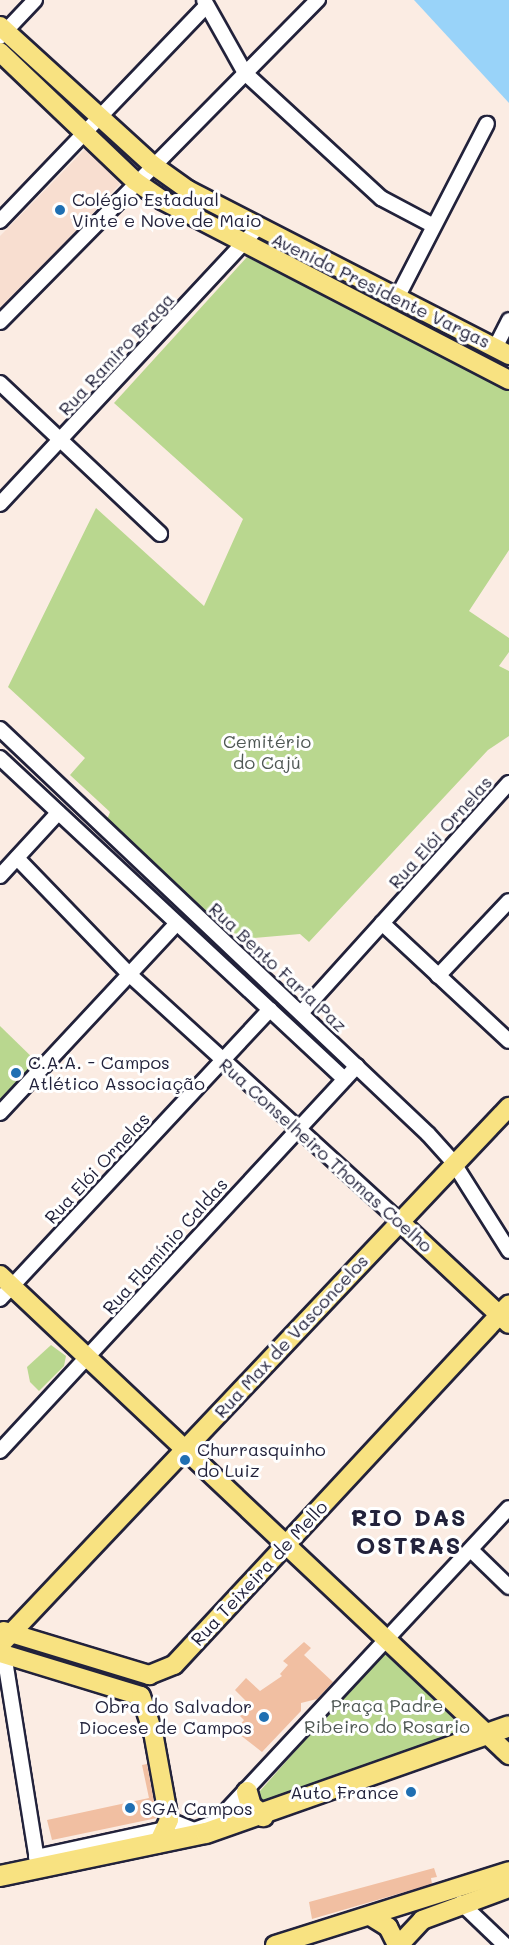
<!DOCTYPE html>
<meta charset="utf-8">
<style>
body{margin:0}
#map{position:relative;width:509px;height:1945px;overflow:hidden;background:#fbece3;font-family:Mali,sans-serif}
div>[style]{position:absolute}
.built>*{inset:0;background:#f8ded0}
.green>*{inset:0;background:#b9d78f}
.water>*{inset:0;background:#99d3f9}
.building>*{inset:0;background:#f1bfa2}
.roads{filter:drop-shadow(2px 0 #22223b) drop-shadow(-2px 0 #22223b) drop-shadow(0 2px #22223b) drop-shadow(0 -2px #22223b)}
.minor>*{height:14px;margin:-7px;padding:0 7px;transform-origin:7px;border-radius:7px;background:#fff}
.major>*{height:18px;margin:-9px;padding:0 9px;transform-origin:9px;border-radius:9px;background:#f8e281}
.highway>*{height:20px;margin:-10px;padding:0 10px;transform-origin:10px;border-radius:10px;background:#f8e281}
.dots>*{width:16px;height:16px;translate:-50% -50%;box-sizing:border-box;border:3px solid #fff;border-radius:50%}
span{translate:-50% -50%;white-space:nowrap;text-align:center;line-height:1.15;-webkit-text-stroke:6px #fff;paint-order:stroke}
.poi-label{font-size:18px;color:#22223b}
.left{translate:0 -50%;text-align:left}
.right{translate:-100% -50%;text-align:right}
.street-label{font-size:18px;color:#22223b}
.park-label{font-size:18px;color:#4f5854}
.district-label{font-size:24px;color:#22223b;font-weight:700;letter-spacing:1.5px}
</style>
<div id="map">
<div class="built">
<i style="clip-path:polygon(88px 146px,120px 184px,0 312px,0 236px)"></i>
</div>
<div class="green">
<i style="clip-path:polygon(247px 257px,509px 390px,509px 550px,469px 611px,509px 638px,509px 652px,499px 666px,509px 671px,509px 736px,488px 750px,309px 942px,300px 934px,244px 939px,213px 920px,107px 820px,110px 812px,70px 775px,85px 758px,8px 687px,96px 508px,204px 606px,243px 519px,114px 403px)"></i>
<i style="clip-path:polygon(0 1026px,40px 1065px,0 1106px)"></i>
<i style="clip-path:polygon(51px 1345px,66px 1356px,64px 1366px,39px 1391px,30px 1382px,27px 1367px)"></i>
<i style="clip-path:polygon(383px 1652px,470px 1732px,261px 1804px,260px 1791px)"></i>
</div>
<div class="water">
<i style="clip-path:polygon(414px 0,509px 0,509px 103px)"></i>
</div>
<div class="building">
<i style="clip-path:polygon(304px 1642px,311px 1648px,304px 1655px,333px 1682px,317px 1699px,301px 1703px,301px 1711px,262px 1752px,235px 1731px,244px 1720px,237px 1713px,247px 1702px,235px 1690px,246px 1678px,260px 1691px,282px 1676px,280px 1674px,288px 1665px,283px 1661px)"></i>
<i style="clip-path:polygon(147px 1764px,157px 1818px,52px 1840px,47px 1820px,149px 1798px,142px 1765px)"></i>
<i style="clip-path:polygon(434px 1868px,437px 1877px,431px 1878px,432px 1884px,312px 1919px,309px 1902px)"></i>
</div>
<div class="roads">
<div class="minor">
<i style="left:204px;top:0;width:84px;rotate:60.7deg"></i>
<i style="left:245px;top:73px;width:185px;rotate:42.6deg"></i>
<i style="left:381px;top:198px;width:58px;rotate:27.9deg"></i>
<i style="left:0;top:37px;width:51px;rotate:-46.6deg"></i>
<i style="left:0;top:221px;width:298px;rotate:-46.2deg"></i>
<i style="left:397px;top:298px;width:196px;rotate:-62.7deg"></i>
<i style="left:0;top:322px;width:453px;rotate:-45.4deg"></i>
<i style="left:496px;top:346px;width:29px;rotate:-63deg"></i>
<i style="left:0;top:383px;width:220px;rotate:43.3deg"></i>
<i style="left:0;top:504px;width:377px;rotate:-47deg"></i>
<i style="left:0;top:729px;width:589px;rotate:43.42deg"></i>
<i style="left:428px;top:1134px;width:38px;rotate:48deg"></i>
<i style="left:453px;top:1162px;width:105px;rotate:57.8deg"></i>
<i style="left:0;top:758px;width:471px;rotate:43deg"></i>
<i style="left:17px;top:858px;width:161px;rotate:46deg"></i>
<i style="left:129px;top:974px;width:365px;rotate:42.4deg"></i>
<i style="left:0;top:876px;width:86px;rotate:-47.4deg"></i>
<i style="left:382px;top:923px;width:173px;rotate:42.9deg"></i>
<i style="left:438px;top:976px;width:103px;rotate:-46.6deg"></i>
<i style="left:301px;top:1013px;width:310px;rotate:-47.9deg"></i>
<i style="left:0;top:1113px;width:258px;rotate:-47deg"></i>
<i style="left:0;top:1299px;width:396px;rotate:-47deg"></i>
<i style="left:0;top:1451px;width:525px;rotate:-47.16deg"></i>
<i style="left:471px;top:1550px;width:53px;rotate:44.2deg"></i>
<i style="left:4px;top:1654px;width:215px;rotate:80.9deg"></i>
<i style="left:169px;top:1820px;width:27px;rotate:22deg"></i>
<i style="left:194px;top:1830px;width:23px;rotate:-20deg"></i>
<i style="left:216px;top:1822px;width:429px;rotate:-47deg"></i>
<i style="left:36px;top:1857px;width:133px;rotate:-12.2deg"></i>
<i style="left:461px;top:1903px;width:61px;rotate:43.7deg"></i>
</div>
<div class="major">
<i style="left:0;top:26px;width:207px;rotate:42.3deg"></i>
<i style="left:153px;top:165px;width:43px;rotate:35.5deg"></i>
<i style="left:188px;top:190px;width:361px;rotate:27.2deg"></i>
<i style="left:0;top:52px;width:187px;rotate:43.7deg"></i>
<i style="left:135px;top:181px;width:33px;rotate:35deg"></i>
<i style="left:162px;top:200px;width:391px;rotate:27.4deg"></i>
<i style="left:398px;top:1220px;width:152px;rotate:43.1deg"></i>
<i style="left:0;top:1275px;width:700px;rotate:43.32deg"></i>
<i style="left:4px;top:1631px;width:152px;rotate:16.9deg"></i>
<i style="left:0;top:1645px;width:741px;rotate:-46.59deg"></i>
<i style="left:0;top:1653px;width:147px;rotate:17deg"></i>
<i style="left:149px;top:1675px;width:27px;rotate:-22deg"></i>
<i style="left:174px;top:1665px;width:492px;rotate:-47.1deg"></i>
<i style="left:141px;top:1696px;width:38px;rotate:72deg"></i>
<i style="left:153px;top:1732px;width:89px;rotate:79.7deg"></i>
<i style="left:169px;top:1820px;width:26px;rotate:115deg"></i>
<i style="left:372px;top:1917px;width:19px;rotate:32deg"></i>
<i style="left:388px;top:1927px;width:20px;rotate:63deg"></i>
<i style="left:275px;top:1945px;width:245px;rotate:-17.5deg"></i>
<i style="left:399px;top:1945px;width:34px;rotate:-47deg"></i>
<i style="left:422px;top:1920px;width:93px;rotate:-20.2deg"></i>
</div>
<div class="highway">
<i style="left:247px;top:1792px;width:15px;rotate:74deg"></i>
<i style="left:251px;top:1806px;width:16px;rotate:40deg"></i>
<i style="left:0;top:1876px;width:210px;rotate:-11.8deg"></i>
<i style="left:206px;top:1833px;width:321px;rotate:-19.4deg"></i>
</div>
</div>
<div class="dots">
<i style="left:60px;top:210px;background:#1f6fb2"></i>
<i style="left:16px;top:1073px;background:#1f6fb2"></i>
<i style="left:185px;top:1460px;background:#1f6fb2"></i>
<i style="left:264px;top:1717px;background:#1f6fb2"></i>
<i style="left:411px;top:1792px;background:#1f6fb2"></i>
<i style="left:130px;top:1808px;background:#1f6fb2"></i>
</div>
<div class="poi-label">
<span class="left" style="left:72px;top:210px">Colégio Estadual<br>Vinte e Nove de Maio</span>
<span class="left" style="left:28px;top:1073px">C.A.A. - Campos<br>Atlético Associação</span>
<span class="left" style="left:197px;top:1460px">Churrasquinho<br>do Luiz</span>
<span class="right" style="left:252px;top:1717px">Obra do Salvador<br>Diocese de Campos</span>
<span class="right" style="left:399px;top:1792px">Auto France</span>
<span class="left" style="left:142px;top:1808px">SGA Campos</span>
</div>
<div class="street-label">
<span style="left:381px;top:290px;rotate:26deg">Avenida Presidente Vargas</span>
<span style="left:116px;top:354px;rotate:-47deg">Rua Ramiro Braga</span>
<span style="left:440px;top:832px;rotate:-48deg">Rua Elói Ornelas</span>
<span style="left:278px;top:967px;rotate:43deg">Rua Bento Faria Paz</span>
<span style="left:326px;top:1155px;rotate:42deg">Rua Conselheiro Thomas Coelho</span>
<span style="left:97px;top:1168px;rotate:-47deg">Rua Elói Ornelas</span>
<span style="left:165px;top:1246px;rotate:-48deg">Rua Flamínio Caldas</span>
<span style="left:291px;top:1336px;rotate:-47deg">Rua Max de Vasconcelos</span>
<span style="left:259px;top:1573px;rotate:-47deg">Rua Teixeira de Mello</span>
</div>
<div class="park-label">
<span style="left:267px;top:752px">Cemitério<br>do Cajú</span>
<span style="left:387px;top:1716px">Praça Padre<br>Ribeiro do Rosario</span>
</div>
<div class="district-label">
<span style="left:409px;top:1531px">RIO DAS<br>OSTRAS</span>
</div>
</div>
